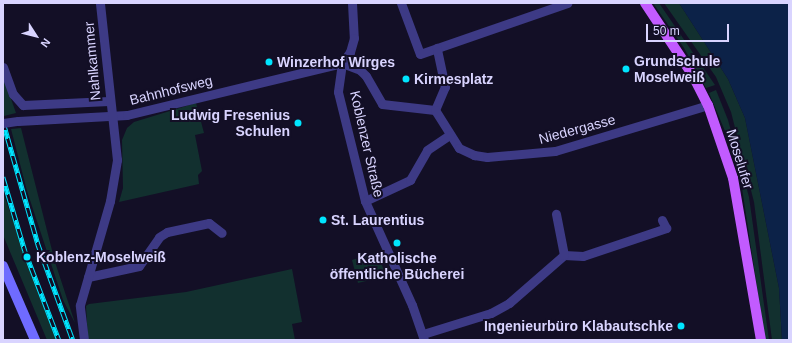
<!DOCTYPE html>
<meta charset="utf-8">
<style>
body{margin:0}
#map{position:relative;width:792px;height:343px;overflow:hidden;background:#130f26;font-family:Helvetica,sans-serif}
div>[style]{position:absolute}
.green>*{inset:0;background:#12302f}
.water>*{inset:0;background:#0c2248}
.street>*{height:9px;margin:-4.5px;padding:0 4.5px;transform-origin:4.5px;border-radius:4.5px;background:#3d3a85}
.secondary>*{height:10px;margin:-5px;padding:0 5px;transform-origin:5px;border-radius:5px;background:#6f6bff}
.primary>*{height:10px;margin:-5px;padding:0 5px;transform-origin:5px;border-radius:5px;background:#c25bff}
.rail>*{height:4.5px;margin-top:-2.25px;transform-origin:0;background:repeating-linear-gradient(90deg,#130f26 0 9px,#00e5ff 0 18px);box-sizing:border-box;border-block:1px solid #00e5ff}
.street-bridge>*{height:9px;margin:-4.5px;padding:0 4.5px;transform-origin:4.5px;border-radius:4.5px;background:#3d3a85}
.dots>*{width:11px;height:11px;translate:-50% -50%;box-sizing:border-box;border:2px solid #130f26;border-radius:50%}
span{translate:-50% -50%;white-space:nowrap;text-align:center;line-height:1.15;-webkit-text-stroke:4px #130f26;paint-order:stroke}
.street-label{font-size:14px;color:#d9d4ff}
.poi-label{font-size:14px;color:#d9d4ff;font-weight:700}
.left{translate:0 -50%;text-align:left}
.right{translate:-100% -50%;text-align:right}
.frame{position:absolute;inset:0;border:4px solid #d9d4ff;pointer-events:none}
.north{position:absolute;left:16px;top:16px;width:40px;height:40px;-webkit-text-stroke:3px #130f26;paint-order:stroke;rotate:126deg;font-size:11px;font-weight:700;line-height:16px;text-align:center;color:#d9d4ff}
.north::after{content:'';display:block;margin:auto;width:14px;height:18px;background:#d9d4ff;clip-path:polygon(50% 0,100% 100%,50% 72%,0 100%)}
.scale{position:absolute;left:646px;top:24px;width:83px;height:18px;box-sizing:border-box;border:2px solid #d9d4ff;border-top:0;padding-left:5px;font-size:12px;line-height:14px;white-space:nowrap;color:#d9d4ff;-webkit-text-stroke:3px #130f26;paint-order:stroke}
</style>
<div id="map">
<div class="green">
<i style="clip-path:polygon(653px 3px,659px 3px,715px 85px,706px 88px,684px 48px)"></i>
<i style="clip-path:polygon(664px 3px,679px 3px,728px 79px,745px 118px,779px 288px,782px 340px,772px 340px,754px 202px,731px 112px,716px 77px)"></i>
<i style="clip-path:polygon(3px 76px,16px 113px,4px 116px,3px 111px)"></i>
<i style="clip-path:polygon(716px 90px,728px 120px,749px 197px,769px 340px,765px 340px,742px 188px,733px 150px,709px 93px)"></i>
<i style="clip-path:polygon(196px 103px,204px 133px,195px 135px,202px 171px,198px 175px,199px 184px,119px 202px,123px 188px,122px 140px,127px 128px,134px 122px)"></i>
<i style="clip-path:polygon(21px 128px,55px 262px,75px 323px,63px 300px,27px 191px,11px 129px)"></i>
<i style="clip-path:polygon(3px 192px,43px 306px,57px 340px,47px 340px,3px 235px)"></i>
<i style="clip-path:polygon(377px 252px,386px 276px,358px 283px,352px 260px)"></i>
<i style="clip-path:polygon(292px 269px,302px 322px,292px 324px,295px 340px,88px 340px,86px 306px,89px 304px,186px 292px)"></i>
</div>
<div class="water">
<i style="clip-path:polygon(679px 3px,789px 3px,789px 340px,782px 340px,779px 288px,745px 118px,728px 79px)"></i>
</div>
<div class="street">
<i style="left:352px;top:3px;width:35px;rotate:87deg"></i>
<i style="left:354px;top:38px;width:15px;rotate:106deg"></i>
<i style="left:350px;top:52px;width:14px;rotate:126deg"></i>
<i style="left:342px;top:63px;width:29px;rotate:98deg"></i>
<i style="left:338px;top:92px;width:112px;rotate:76.1deg"></i>
<i style="left:365px;top:201px;width:114px;rotate:65.7deg"></i>
<i style="left:412px;top:305px;width:37px;rotate:71deg"></i>
<i style="left:401px;top:3px;width:54px;rotate:69.6deg"></i>
<i style="left:420px;top:54px;width:156px;rotate:-19.1deg"></i>
<i style="left:342px;top:63px;width:19px;rotate:21deg"></i>
<i style="left:360px;top:70px;width:8px;rotate:45deg"></i>
<i style="left:366px;top:76px;width:32px;rotate:60deg"></i>
<i style="left:382px;top:104px;width:53px;rotate:6.5deg"></i>
<i style="left:435px;top:110px;width:25px;rotate:-67deg"></i>
<i style="left:445px;top:87px;width:40px;rotate:-102deg"></i>
<i style="left:3px;top:67px;width:29px;rotate:70deg"></i>
<i style="left:13px;top:94px;width:15px;rotate:48deg"></i>
<i style="left:23px;top:105px;width:86px;rotate:-2.7deg"></i>
<i style="left:435px;top:110px;width:45px;rotate:57.7deg"></i>
<i style="left:459px;top:148px;width:17px;rotate:25deg"></i>
<i style="left:474px;top:155px;width:13px;rotate:9deg"></i>
<i style="left:487px;top:157px;width:68px;rotate:-5deg"></i>
<i style="left:555px;top:151px;width:160px;rotate:-16.7deg"></i>
<i style="left:18px;top:121px;width:109px;rotate:-3.2deg"></i>
<i style="left:127px;top:115px;width:221px;rotate:-13.6deg"></i>
<i style="left:365px;top:201px;width:50px;rotate:-25deg"></i>
<i style="left:410px;top:180px;width:34px;rotate:-60deg"></i>
<i style="left:427px;top:150px;width:27px;rotate:-34deg"></i>
<i style="left:564px;top:255px;width:19px;rotate:3deg"></i>
<i style="left:583px;top:256px;width:88px;rotate:-18.6deg"></i>
<i style="left:666px;top:228px;width:9px;rotate:-117deg"></i>
<i style="left:88px;top:277px;width:52px;rotate:-12.2deg"></i>
<i style="left:139px;top:266px;width:35px;rotate:-55deg"></i>
<i style="left:159px;top:237px;width:9px;rotate:-32deg"></i>
<i style="left:167px;top:232px;width:43px;rotate:-12.1deg"></i>
<i style="left:209px;top:223px;width:16px;rotate:38deg"></i>
<i style="left:423px;top:334px;width:71px;rotate:-17.2deg"></i>
<i style="left:491px;top:313px;width:21px;rotate:-29deg"></i>
<i style="left:509px;top:303px;width:73px;rotate:-41.1deg"></i>
<i style="left:564px;top:255px;width:42px;rotate:-101deg"></i>
<i style="left:84px;top:340px;width:35px;rotate:-97deg"></i>
<i style="left:80px;top:305px;width:108px;rotate:-73.9deg"></i>
<i style="left:110px;top:201px;width:42px;rotate:-80.3deg"></i>
<i style="left:117px;top:160px;width:158px;rotate:-96.2deg"></i>
</div>
<div class="secondary">
<i style="left:3px;top:266px;width:81px;rotate:66.6deg"></i>
</div>
<div class="primary">
<i style="left:645px;top:3px;width:85px;rotate:56.5deg"></i>
<i style="left:692px;top:74px;width:35px;rotate:63deg"></i>
<i style="left:708px;top:105px;width:77px;rotate:71.1deg"></i>
<i style="left:733px;top:178px;width:164px;rotate:80.2deg"></i>
</div>
<div class="rail">
<i style="left:3px;top:121px;width:128px;rotate:74.1deg"></i>
<i style="left:38px;top:244px;width:102px;rotate:70deg"></i>
<i style="left:3px;top:177px;width:77px;rotate:73.4deg"></i>
<i style="left:25px;top:251px;width:95px;rotate:69.1deg"></i>
</div>
<div class="street-bridge">
<i style="left:3px;top:123px;width:15px;rotate:-8deg"></i>
</div>
<div class="dots">
<i style="left:269px;top:62px;background:#00e5ff"></i>
<i style="left:626px;top:69px;background:#00e5ff"></i>
<i style="left:406px;top:79px;background:#00e5ff"></i>
<i style="left:298px;top:123px;background:#00e5ff"></i>
<i style="left:323px;top:220px;background:#00e5ff"></i>
<i style="left:397px;top:243px;background:#00e5ff"></i>
<i style="left:27px;top:257px;background:#00e5ff"></i>
<i style="left:681px;top:326px;background:#00e5ff"></i>
</div>
<div class="street-label">
<span style="left:92px;top:61px;rotate:-95deg">Nahlkammer</span>
<span style="left:171px;top:90px;rotate:-14deg">Bahnhofsweg</span>
<span style="left:577px;top:129px;rotate:-15deg">Niedergasse</span>
<span style="left:367px;top:144px;rotate:77deg">Koblenzer Straße</span>
<span style="left:740px;top:159px;rotate:73deg">Moselufer</span>
</div>
<div class="poi-label">
<span class="left" style="left:634px;top:69px">Grundschule<br>Moselweiß</span>
<span class="left" style="left:277px;top:62px">Winzerhof Wirges</span>
<span class="left" style="left:414px;top:79px">Kirmesplatz</span>
<span class="right" style="left:290px;top:123px">Ludwig Fresenius<br>Schulen</span>
<span class="left" style="left:331px;top:220px">St. Laurentius</span>
<span class="left" style="left:36px;top:257px">Koblenz-Moselweiß</span>
<span style="left:397px;top:266px">Katholische<br>öffentliche Bücherei</span>
<span class="right" style="left:673px;top:326px">Ingenieurbüro Klabautschke</span>
</div>
<div class="frame"></div>
<div class="north">N</div>
<div class="scale">50 m</div>
</div>
